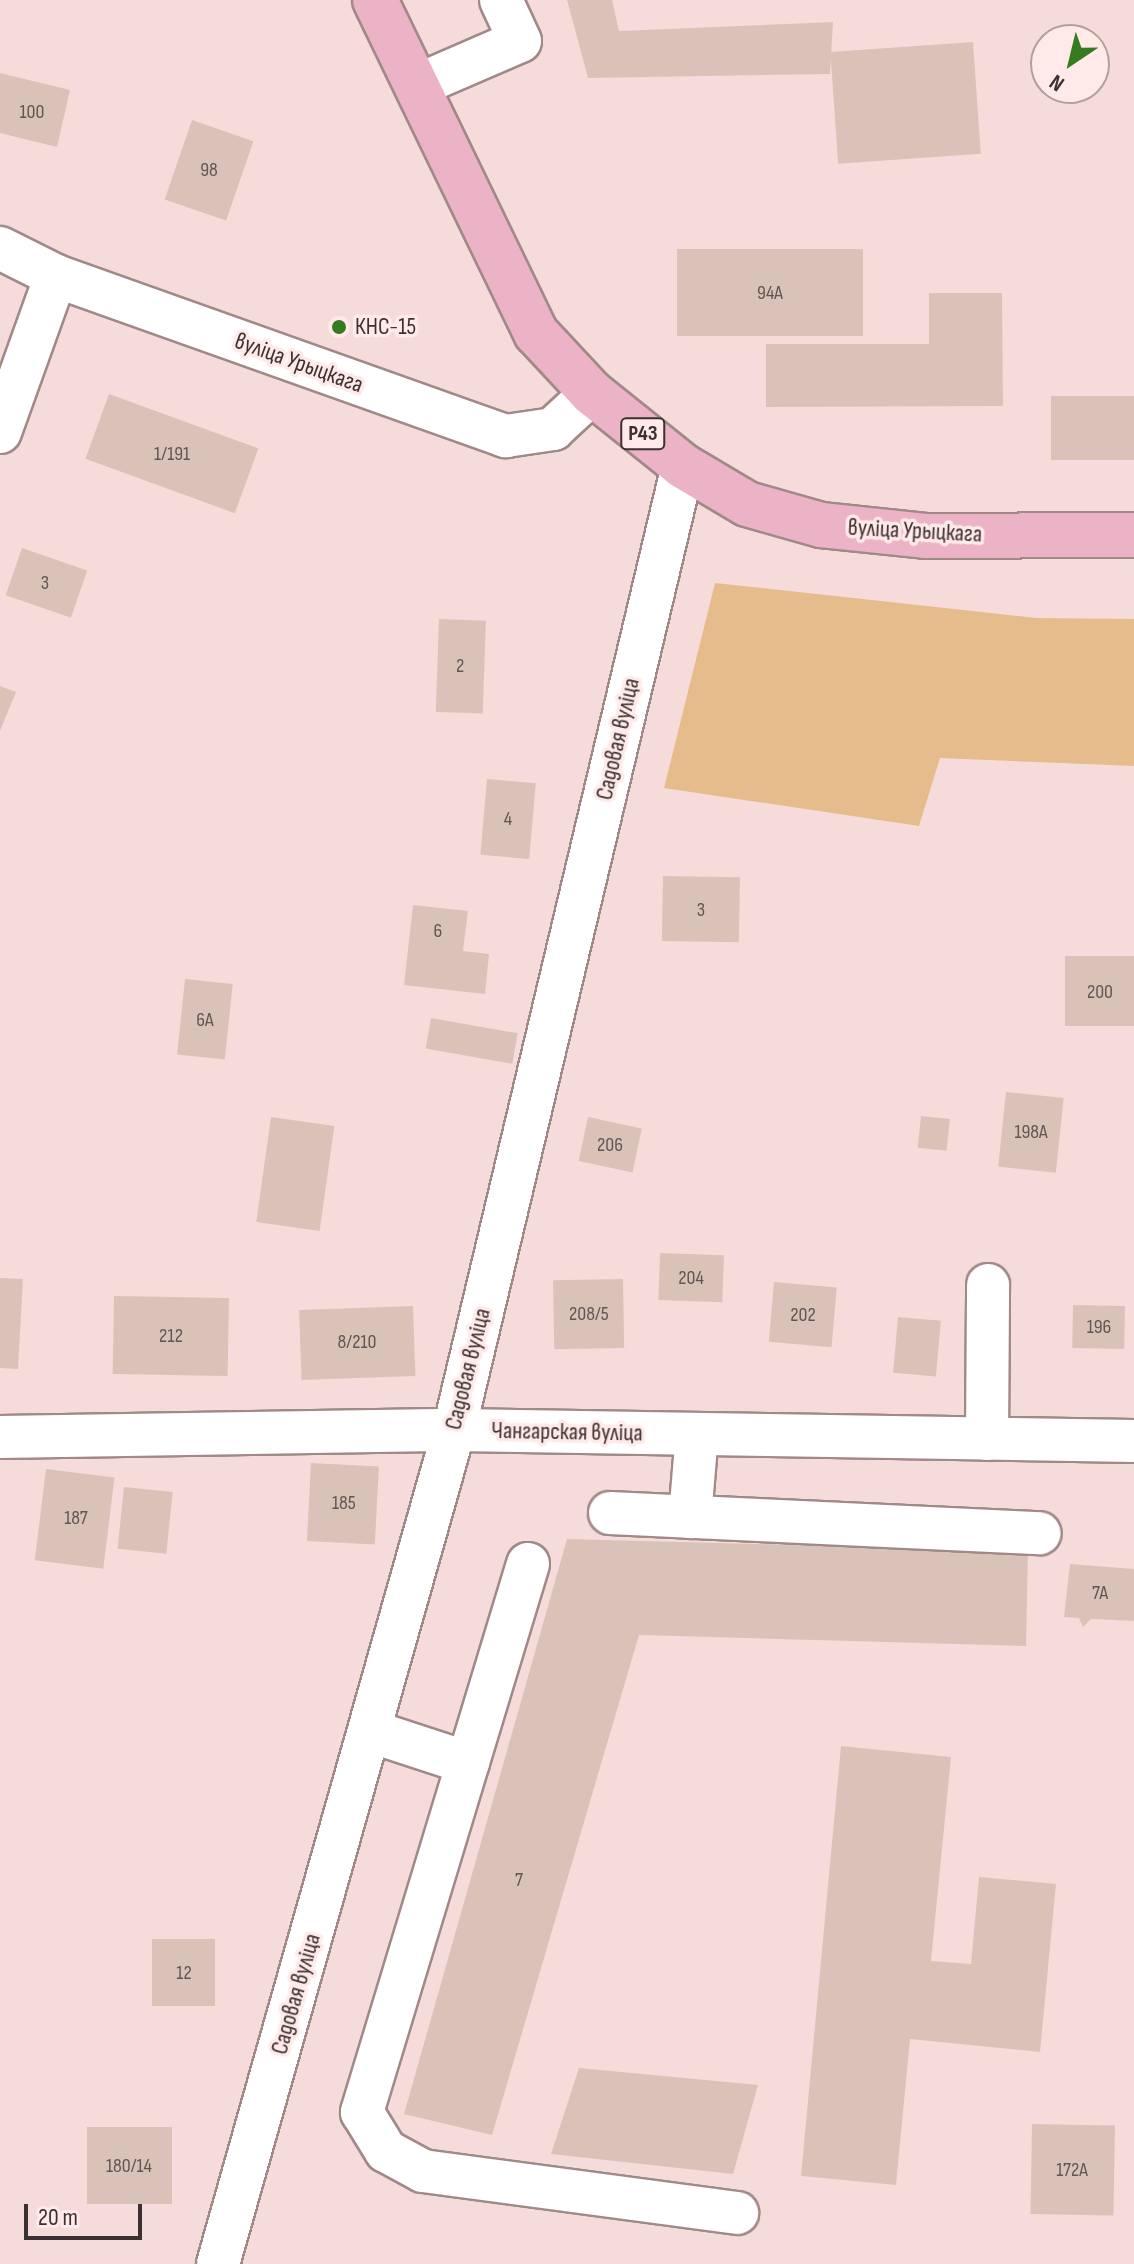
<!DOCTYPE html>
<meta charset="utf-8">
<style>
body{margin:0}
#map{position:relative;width:1134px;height:2264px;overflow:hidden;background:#f5dcda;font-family:"Sofia Sans Condensed",sans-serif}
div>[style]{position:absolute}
.green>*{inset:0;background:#e6bc8d}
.building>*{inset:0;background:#d9c3b9;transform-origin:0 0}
.roads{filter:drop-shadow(2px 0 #a08987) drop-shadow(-2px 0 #a08987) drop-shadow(0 2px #a08987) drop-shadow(0 -2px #a08987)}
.minor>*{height:42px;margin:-21px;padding:0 21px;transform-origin:21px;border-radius:21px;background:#fff}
.major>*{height:44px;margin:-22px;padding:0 22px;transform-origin:22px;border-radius:22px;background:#ecb2c5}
.dots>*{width:22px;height:22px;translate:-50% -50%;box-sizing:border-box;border:4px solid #ffeae9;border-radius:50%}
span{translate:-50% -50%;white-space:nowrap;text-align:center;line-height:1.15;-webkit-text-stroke:7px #ffeae9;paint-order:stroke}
.number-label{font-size:20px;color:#625652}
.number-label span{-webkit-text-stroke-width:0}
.shield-label span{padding:2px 6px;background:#ffeae9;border:2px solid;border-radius:6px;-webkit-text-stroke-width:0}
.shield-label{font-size:22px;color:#3b3130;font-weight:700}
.poi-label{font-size:24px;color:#3b3130}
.left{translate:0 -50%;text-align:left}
.street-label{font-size:24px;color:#3b3130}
.north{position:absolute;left:1030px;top:24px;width:80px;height:80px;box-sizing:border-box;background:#ffeae9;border:2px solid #b1a09f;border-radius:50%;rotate:215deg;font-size:22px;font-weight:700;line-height:32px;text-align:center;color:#3b3130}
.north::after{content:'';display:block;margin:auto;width:28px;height:36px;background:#357c20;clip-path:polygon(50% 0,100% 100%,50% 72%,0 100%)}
.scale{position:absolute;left:24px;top:2204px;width:118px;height:36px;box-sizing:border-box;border:4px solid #3b3130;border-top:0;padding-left:10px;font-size:24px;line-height:28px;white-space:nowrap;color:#3b3130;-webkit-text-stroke:6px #ffeae9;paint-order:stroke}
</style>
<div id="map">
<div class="green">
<i style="clip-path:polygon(715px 583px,1036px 618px,1134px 619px,1134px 766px,940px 758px,919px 826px,664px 788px)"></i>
</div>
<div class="building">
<i style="clip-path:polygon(567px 0,612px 0,619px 31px,833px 22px,830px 74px,588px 78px)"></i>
<i style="left:973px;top:42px;width:112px;height:143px;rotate:86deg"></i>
<i style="clip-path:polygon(0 73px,70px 90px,57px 147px,0 133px)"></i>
<i style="left:192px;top:120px;width:65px;height:84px;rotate:19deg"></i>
<i style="left:677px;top:249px;width:186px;height:87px"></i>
<i style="clip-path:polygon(929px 293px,1002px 293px,1003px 406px,766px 407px,766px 344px,929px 344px)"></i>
<i style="left:109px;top:394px;width:159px;height:69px;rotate:20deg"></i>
<i style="left:1051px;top:396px;width:83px;height:64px"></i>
<i style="left:22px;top:548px;width:69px;height:50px;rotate:19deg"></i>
<i style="left:439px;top:619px;width:47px;height:93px;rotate:2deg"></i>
<i style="clip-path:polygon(0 686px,16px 692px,0 731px)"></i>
<i style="left:487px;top:779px;width:49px;height:76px;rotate:5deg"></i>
<i style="left:663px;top:876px;width:77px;height:65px;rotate:1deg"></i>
<i style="clip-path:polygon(413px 905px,468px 911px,463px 951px,489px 954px,485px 994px,404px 985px)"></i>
<i style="left:1134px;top:956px;width:70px;height:69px;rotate:90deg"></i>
<i style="left:185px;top:979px;width:48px;height:76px;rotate:6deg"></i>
<i style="left:431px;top:1018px;width:88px;height:31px;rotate:10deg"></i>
<i style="left:1006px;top:1092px;width:58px;height:75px;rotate:6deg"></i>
<i style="left:921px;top:1116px;width:29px;height:32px;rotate:6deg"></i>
<i style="left:271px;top:1117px;width:64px;height:106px;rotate:8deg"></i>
<i style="left:588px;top:1117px;width:55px;height:45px;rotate:12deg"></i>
<i style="left:660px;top:1253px;width:64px;height:47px;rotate:2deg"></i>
<i style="clip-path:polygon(0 1278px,23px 1279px,18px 1369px,0 1368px)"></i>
<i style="left:623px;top:1279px;width:69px;height:70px;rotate:89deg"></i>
<i style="left:774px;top:1282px;width:63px;height:60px;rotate:5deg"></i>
<i style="left:114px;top:1296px;width:115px;height:78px;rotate:1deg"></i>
<i style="left:1073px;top:1305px;width:52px;height:43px;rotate:1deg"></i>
<i style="left:413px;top:1306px;width:70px;height:114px;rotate:88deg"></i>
<i style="left:898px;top:1317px;width:43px;height:56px;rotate:5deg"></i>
<i style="left:311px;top:1463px;width:68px;height:78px;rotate:3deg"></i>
<i style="left:46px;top:1469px;width:69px;height:92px;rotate:7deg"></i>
<i style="left:124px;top:1487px;width:49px;height:62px;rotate:6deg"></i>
<i style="clip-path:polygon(567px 1539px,1028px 1551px,1026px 1646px,639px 1635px,492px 2135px,404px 2114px)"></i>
<i style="clip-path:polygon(1070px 1564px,1134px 1569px,1134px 1621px,1091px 1619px,1083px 1627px,1079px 1618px,1064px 1617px)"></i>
<i style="clip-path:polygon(841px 1746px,951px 1757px,931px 1961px,971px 1964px,979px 1877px,1056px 1884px,1040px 2052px,910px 2039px,896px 2185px,801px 2176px)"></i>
<i style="left:152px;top:1939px;width:63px;height:67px"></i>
<i style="clip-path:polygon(579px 2068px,758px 2085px,733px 2174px,551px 2154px)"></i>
<i style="left:1032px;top:2124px;width:83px;height:90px;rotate:1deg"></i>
<i style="left:87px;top:2127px;width:85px;height:77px"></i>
</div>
<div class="roads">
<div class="minor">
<i style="left:416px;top:86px;width:113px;rotate:-23.4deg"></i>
<i style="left:520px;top:41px;width:45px;rotate:-114.9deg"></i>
<i style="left:0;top:248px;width:63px;rotate:26.6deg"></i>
<i style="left:56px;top:276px;width:478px;rotate:19.6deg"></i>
<i style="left:506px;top:436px;width:48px;rotate:-8.5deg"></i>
<i style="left:553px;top:429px;width:53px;rotate:-42.7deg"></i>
<i style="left:0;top:432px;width:166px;rotate:-70.3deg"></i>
<i style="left:0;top:1437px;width:454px;rotate:-0.9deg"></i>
<i style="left:454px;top:1430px;width:680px;rotate:0.93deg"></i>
<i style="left:987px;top:1439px;width:154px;rotate:-89.6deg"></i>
<i style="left:610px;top:1513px;width:430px;rotate:2.7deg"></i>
<i style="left:690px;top:1517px;width:83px;rotate:-85.2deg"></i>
<i style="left:528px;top:1564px;width:573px;rotate:106.85deg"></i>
<i style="left:362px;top:2112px;width:46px;rotate:58.4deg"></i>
<i style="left:386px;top:2151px;width:42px;rotate:28.4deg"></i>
<i style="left:423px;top:2171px;width:317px;rotate:7.6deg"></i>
<i style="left:370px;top:1731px;width:103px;rotate:18.1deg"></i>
<i style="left:218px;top:2264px;width:867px;rotate:-74.2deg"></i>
<i style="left:454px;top:1430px;width:991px;rotate:-76.64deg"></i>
</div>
<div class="major">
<i style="left:375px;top:0;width:370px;rotate:64.2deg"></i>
<i style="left:536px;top:333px;width:82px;rotate:47deg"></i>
<i style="left:592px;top:393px;width:117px;rotate:38.7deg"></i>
<i style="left:683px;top:466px;width:74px;rotate:30.7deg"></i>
<i style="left:747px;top:504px;width:77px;rotate:15.8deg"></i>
<i style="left:821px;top:525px;width:105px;rotate:6deg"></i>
<i style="left:925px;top:536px;width:209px;rotate:-0.3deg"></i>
</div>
</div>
<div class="dots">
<i style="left:339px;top:327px;background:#357c20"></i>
</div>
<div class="number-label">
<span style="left:32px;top:112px">100</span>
<span style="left:209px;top:170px">98</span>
<span style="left:770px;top:293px">94А</span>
<span style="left:172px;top:454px">1/191</span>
<span style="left:45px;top:583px">3</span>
<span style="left:460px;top:666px">2</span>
<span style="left:508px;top:819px">4</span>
<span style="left:701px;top:910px">3</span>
<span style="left:438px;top:931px">6</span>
<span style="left:1100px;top:992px">200</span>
<span style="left:205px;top:1020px">6А</span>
<span style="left:1031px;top:1132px">198А</span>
<span style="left:610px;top:1145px">206</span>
<span style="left:691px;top:1278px">204</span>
<span style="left:589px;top:1314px">208/5</span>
<span style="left:803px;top:1315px">202</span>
<span style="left:1099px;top:1327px">196</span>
<span style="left:171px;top:1336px">212</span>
<span style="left:357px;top:1342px">8/210</span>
<span style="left:344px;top:1503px">185</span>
<span style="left:76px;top:1518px">187</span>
<span style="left:1100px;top:1593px">7А</span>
<span style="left:519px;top:1880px">7</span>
<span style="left:184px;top:1973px">12</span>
<span style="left:129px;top:2166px">180/14</span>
<span style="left:1072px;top:2170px">172А</span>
</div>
<div class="shield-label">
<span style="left:643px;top:434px">Р43</span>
</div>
<div class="poi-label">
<span class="left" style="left:355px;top:327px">КНС-15</span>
</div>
<div class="street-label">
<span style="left:299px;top:363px;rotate:20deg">вуліца Урыцкага</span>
<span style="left:915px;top:531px;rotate:3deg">вуліца Урыцкага</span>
<span style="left:618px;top:739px;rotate:-77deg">Садовая вуліца</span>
<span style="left:468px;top:1369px;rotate:-76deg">Садовая вуліца</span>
<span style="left:567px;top:1432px;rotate:1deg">Чангарская вуліца</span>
<span style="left:296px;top:1994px;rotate:-74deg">Садовая вуліца</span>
</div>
<div class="north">N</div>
<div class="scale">20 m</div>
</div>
